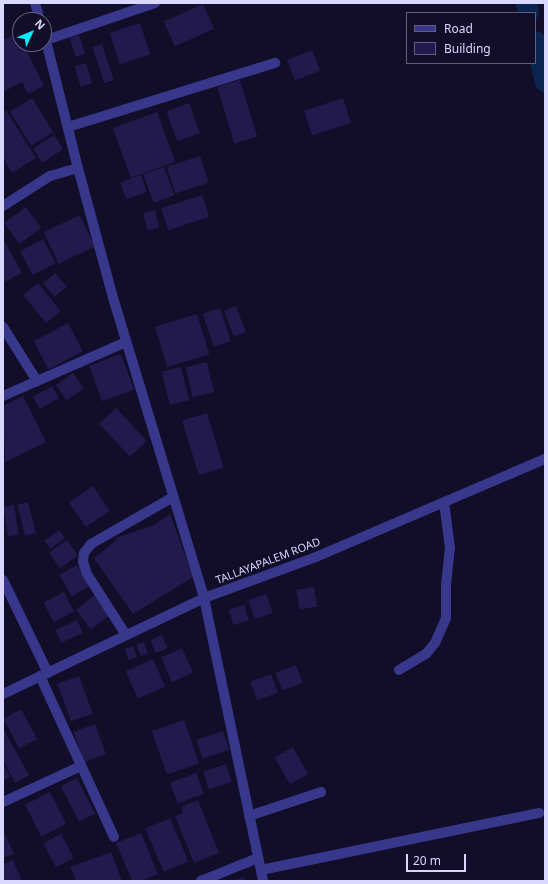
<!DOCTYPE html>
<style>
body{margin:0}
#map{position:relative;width:548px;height:884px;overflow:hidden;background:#120e29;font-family:"Noto Sans",sans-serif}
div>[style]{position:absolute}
.canal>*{height:21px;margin:-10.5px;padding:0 10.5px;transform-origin:10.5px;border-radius:10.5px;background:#09244e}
.building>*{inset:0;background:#22194c;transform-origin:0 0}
.lane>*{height:10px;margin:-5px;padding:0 5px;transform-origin:5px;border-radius:5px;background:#37378b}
.street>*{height:10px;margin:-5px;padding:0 5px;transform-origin:5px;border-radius:5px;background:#37378b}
span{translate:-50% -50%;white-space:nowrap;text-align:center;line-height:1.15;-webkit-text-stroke:3.5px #120e29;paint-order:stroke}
.street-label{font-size:11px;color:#dad7ff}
.frame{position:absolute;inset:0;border:4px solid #dad7ff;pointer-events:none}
.legend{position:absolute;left:406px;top:12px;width:130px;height:52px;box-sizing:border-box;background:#120e29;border:1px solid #625e7f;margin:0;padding:5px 7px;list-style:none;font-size:12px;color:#dad7ff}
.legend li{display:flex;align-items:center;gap:8px;height:20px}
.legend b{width:20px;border:1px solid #625e7f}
.north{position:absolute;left:12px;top:12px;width:40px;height:40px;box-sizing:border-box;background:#120e29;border:1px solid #625e7f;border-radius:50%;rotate:46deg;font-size:11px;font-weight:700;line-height:16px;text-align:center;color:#dad7ff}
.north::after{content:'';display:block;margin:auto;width:14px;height:18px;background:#03eeff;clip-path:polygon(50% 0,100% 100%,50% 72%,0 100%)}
.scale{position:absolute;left:406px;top:854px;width:60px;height:18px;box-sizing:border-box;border:2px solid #dad7ff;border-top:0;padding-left:5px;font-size:12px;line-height:14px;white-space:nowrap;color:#dad7ff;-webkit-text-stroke:3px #120e29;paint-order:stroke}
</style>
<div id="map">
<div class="canal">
<i style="left:526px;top:3px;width:10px;rotate:79deg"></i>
<i style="left:535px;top:41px;width:42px;rotate:76.3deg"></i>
</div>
<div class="building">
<i style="left:203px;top:4px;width:27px;height:43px;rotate:66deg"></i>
<i style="left:140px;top:23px;width:33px;height:32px;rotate:72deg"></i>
<i style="clip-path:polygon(17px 33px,20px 44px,23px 44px,44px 86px,28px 94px,22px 82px,3px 92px,3px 40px)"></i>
<i style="left:79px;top:35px;width:20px;height:10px;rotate:72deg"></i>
<i style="left:102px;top:44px;width:38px;height:10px;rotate:72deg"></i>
<i style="left:312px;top:50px;width:22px;height:27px;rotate:68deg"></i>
<i style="left:86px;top:63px;width:21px;height:12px;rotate:73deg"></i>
<i style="left:240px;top:80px;width:59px;height:24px;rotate:73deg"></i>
<i style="left:32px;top:98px;width:40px;height:26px;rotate:58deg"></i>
<i style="left:343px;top:98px;width:26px;height:41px;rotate:72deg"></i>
<i style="left:189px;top:103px;width:32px;height:24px;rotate:70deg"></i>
<i style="clip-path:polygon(6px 110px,36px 158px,12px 173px,3px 158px,3px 112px)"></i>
<i style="left:157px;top:112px;width:53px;height:47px;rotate:70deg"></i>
<i style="left:54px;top:135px;width:17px;height:25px;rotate:57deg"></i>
<i style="left:200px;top:156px;width:28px;height:35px;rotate:72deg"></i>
<i style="left:164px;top:167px;width:30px;height:22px;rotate:70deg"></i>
<i style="left:141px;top:175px;width:18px;height:22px;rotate:71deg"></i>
<i style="left:202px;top:195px;width:23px;height:43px;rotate:72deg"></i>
<i style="left:26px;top:207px;width:26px;height:27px;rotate:54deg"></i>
<i style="left:155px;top:210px;width:18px;height:12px;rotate:77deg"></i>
<i style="left:80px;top:215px;width:35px;height:40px;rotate:65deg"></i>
<i style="clip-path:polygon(3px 239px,22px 273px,4px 282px,3px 280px)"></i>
<i style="left:43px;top:239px;width:27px;height:26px;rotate:62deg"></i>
<i style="left:55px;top:273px;width:18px;height:16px;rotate:49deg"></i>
<i style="left:38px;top:283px;width:36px;height:19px;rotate:51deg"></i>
<i style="left:236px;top:306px;width:28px;height:13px;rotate:69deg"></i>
<i style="left:220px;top:308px;width:35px;height:18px;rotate:72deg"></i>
<i style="left:197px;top:314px;width:42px;height:44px;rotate:73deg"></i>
<i style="left:68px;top:323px;width:32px;height:39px;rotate:62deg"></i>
<i style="left:121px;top:354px;width:38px;height:34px;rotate:70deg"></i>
<i style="left:207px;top:362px;width:31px;height:22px;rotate:77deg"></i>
<i style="left:181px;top:367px;width:34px;height:20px;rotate:76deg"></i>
<i style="left:73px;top:373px;width:19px;height:21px;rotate:55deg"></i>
<i style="left:52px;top:386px;width:14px;height:22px;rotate:60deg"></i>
<i style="clip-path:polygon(23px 396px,46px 442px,5px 462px,3px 406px)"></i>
<i style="left:116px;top:408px;width:45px;height:23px;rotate:47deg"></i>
<i style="left:207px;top:413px;width:57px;height:26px;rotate:73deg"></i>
<i style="left:93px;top:486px;width:30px;height:29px;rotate:56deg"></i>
<i style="left:28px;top:502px;width:32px;height:11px;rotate:76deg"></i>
<i style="left:14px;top:505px;width:30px;height:11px;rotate:81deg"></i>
<i style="clip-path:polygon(170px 514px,193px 577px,133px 614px,94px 558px,118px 539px,113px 539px,154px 525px)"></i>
<i style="left:59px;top:530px;width:10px;height:18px;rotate:53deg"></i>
<i style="left:67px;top:540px;width:19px;height:22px;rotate:55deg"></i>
<i style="left:77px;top:565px;width:25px;height:20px;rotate:61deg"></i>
<i style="left:314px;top:587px;width:20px;height:18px;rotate:81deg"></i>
<i style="left:64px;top:592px;width:22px;height:23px;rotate:63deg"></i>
<i style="left:266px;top:594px;width:20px;height:19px;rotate:70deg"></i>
<i style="left:95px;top:595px;width:25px;height:24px;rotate:53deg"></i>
<i style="left:244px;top:605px;width:16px;height:16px;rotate:72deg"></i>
<i style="left:77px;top:620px;width:14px;height:24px;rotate:65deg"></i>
<i style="left:162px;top:635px;width:14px;height:13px;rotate:65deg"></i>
<i style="left:144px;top:642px;width:12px;height:8px;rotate:70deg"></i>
<i style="left:133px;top:646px;width:12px;height:9px;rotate:70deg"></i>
<i style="left:182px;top:648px;width:27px;height:23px;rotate:66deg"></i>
<i style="left:153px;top:659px;width:30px;height:30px;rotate:66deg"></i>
<i style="left:296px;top:665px;width:19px;height:22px;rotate:69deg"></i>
<i style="left:271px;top:674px;width:20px;height:22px;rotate:70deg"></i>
<i style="left:79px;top:676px;width:40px;height:23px;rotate:70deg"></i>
<i style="left:21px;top:709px;width:34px;height:20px;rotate:62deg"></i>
<i style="left:184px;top:720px;width:46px;height:34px;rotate:71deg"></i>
<i style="left:95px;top:724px;width:32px;height:23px;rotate:70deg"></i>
<i style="clip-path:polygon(3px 728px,29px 775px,15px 783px,3px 760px)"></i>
<i style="left:223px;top:731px;width:20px;height:28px;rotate:72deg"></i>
<i style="left:293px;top:747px;width:31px;height:21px;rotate:61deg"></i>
<i style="clip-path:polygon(3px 764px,10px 777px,3px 781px)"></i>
<i style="left:226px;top:764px;width:19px;height:24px;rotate:72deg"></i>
<i style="left:196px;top:773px;width:22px;height:28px;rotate:69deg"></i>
<i style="left:77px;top:778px;width:40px;height:18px;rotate:63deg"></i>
<i style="left:50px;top:792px;width:36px;height:28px;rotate:63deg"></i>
<i style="clip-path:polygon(198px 800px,219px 853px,194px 863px,175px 816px,183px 813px,181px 807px)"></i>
<i style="left:170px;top:818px;width:47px;height:27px;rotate:67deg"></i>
<i style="clip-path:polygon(3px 830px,14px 854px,3px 858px)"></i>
<i style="clip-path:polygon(141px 833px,158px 874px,141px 881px,132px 881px,116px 843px)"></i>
<i style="left:61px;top:834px;width:27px;height:20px;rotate:62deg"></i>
<i style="clip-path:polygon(111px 852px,122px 881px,76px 881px,70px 867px)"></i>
<i style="clip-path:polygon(13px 860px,22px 881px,3px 881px,3px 864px)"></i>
<i style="clip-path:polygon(244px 877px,245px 881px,232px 881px)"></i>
</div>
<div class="lane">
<i style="left:46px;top:40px;width:115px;rotate:-18.7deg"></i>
</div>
<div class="street">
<i style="left:35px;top:3px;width:18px;rotate:74deg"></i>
<i style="left:44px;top:33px;width:139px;rotate:75.9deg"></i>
<i style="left:68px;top:127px;width:217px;rotate:-17.2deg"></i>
<i style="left:3px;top:206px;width:56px;rotate:-32.6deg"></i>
<i style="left:50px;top:176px;width:29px;rotate:-16deg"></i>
<i style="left:78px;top:168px;width:138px;rotate:74.9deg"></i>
<i style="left:114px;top:301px;width:310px;rotate:73.1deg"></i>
<i style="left:204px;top:598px;width:289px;rotate:78.2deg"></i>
<i style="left:3px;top:327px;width:64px;rotate:57.8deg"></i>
<i style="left:3px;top:396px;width:134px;rotate:-23.7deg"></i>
<i style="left:3px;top:580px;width:103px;rotate:64.2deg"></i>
<i style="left:126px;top:635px;width:72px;rotate:-122.6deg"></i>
<i style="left:87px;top:574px;width:13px;rotate:-108deg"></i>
<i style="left:83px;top:562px;width:9px;rotate:-84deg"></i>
<i style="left:84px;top:553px;width:11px;rotate:-52deg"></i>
<i style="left:91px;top:544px;width:95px;rotate:-29.8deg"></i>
<i style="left:399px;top:670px;width:31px;rotate:-31deg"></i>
<i style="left:426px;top:654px;width:14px;rotate:-51deg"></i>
<i style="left:435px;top:643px;width:27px;rotate:-66deg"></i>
<i style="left:446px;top:618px;width:33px;rotate:-90deg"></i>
<i style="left:446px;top:585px;width:37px;rotate:-84deg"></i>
<i style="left:450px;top:548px;width:46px;rotate:-97.4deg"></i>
<i style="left:40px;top:676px;width:177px;rotate:65.3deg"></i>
<i style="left:3px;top:694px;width:223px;rotate:-25.5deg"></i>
<i style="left:204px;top:598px;width:119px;rotate:-20.1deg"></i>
<i style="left:316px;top:557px;width:249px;rotate:-23.2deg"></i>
<i style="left:3px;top:802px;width:86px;rotate:-24.8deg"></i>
<i style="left:249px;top:816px;width:76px;rotate:-18.4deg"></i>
<i style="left:261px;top:870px;width:284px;rotate:-11.6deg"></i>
<i style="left:201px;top:881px;width:61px;rotate:-22deg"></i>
</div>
<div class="street-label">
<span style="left:268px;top:561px;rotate:-21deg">TALLAYAPALEM ROAD</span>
</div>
<div class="frame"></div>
<ul class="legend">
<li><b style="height:5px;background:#37378b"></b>Road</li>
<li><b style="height:11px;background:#22194c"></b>Building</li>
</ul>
<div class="north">N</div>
<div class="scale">20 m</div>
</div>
